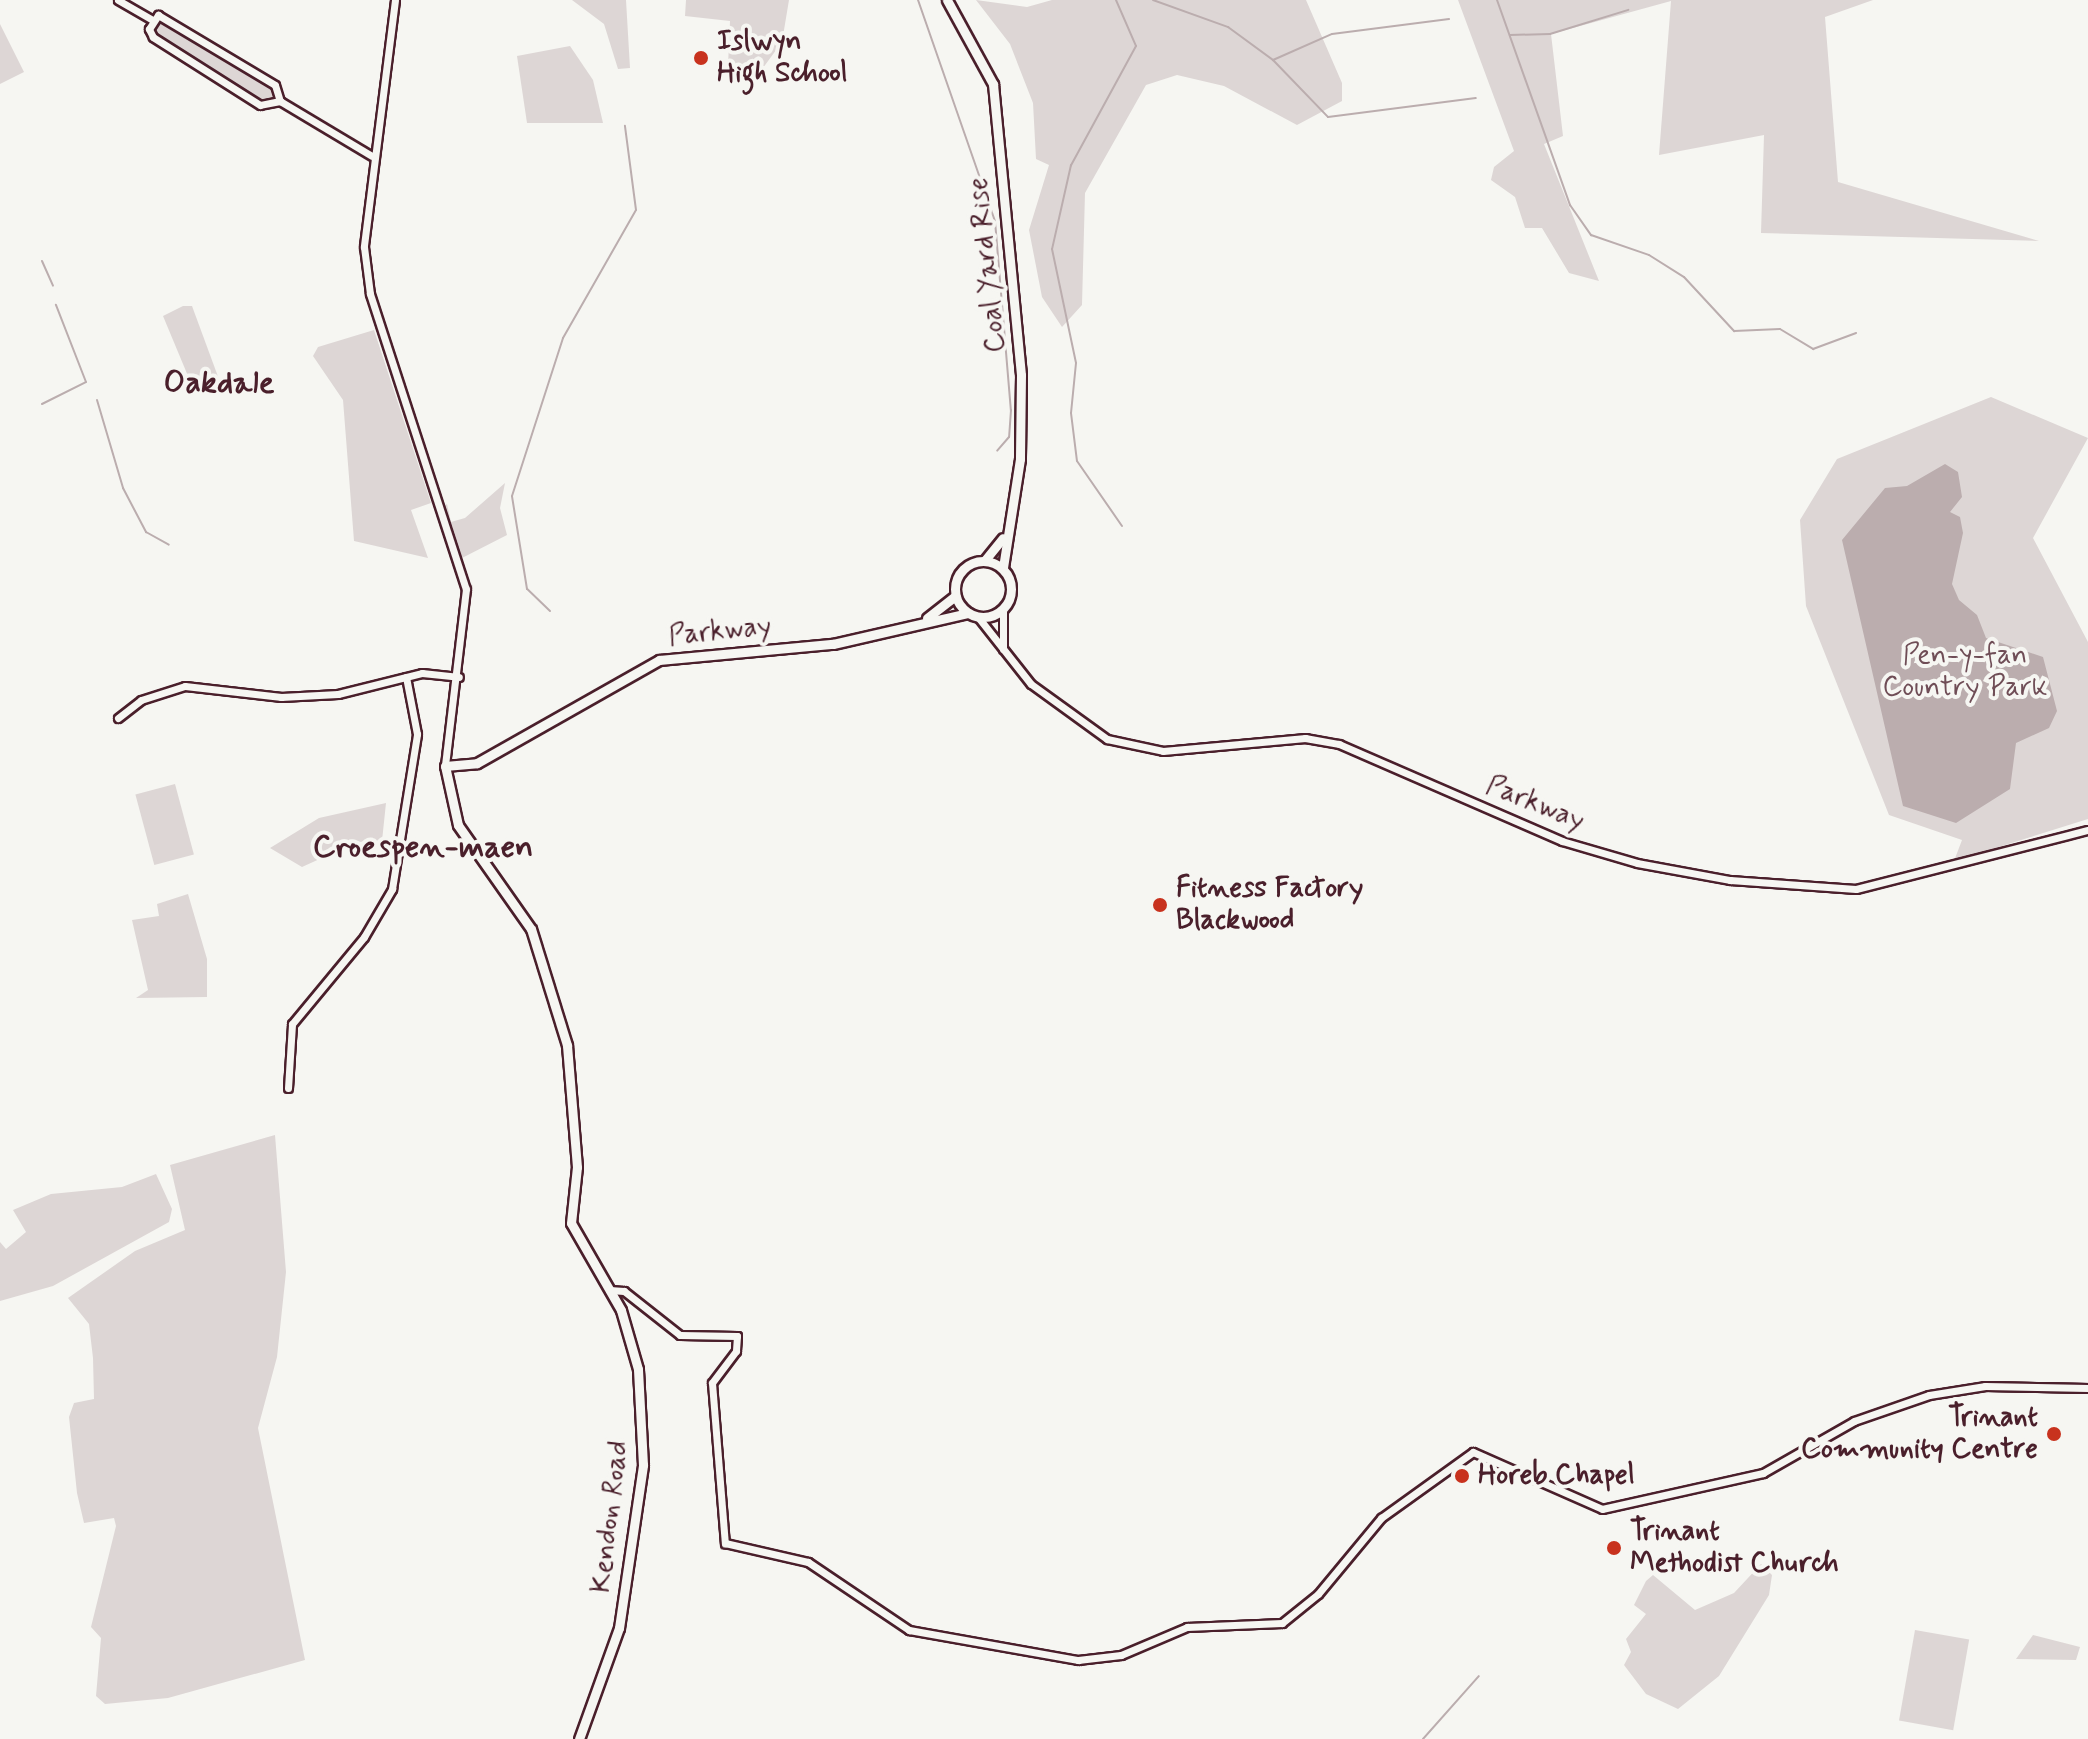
<!DOCTYPE html>
<style>
body{margin:0}
#map{position:relative;width:2088px;height:1739px;overflow:hidden;background:#f6f6f2;font-family:Mynerve,sans-serif}
div>[style]{position:absolute}
.green>*{inset:0;background:#ddd6d5;transform-origin:0 0}
.water>*{inset:0;background:#bbadae}
.stream>*{height:2px;margin:-1px;padding:0 1px;transform-origin:1px;border-radius:1px;background:#bbadae}
.roads{filter:drop-shadow(2px 0 #4a1f2b) drop-shadow(-2px 0 #4a1f2b) drop-shadow(0 2px #4a1f2b) drop-shadow(0 -2px #4a1f2b)}
.minor>*{height:7px;margin:-3.5px;padding:0 3.5px;transform-origin:3.5px;border-radius:3.5px;background:#f6f6f2}
.major>*{height:9px;margin:-4.5px;padding:0 4.5px;transform-origin:4.5px;border-radius:4.5px;background:#f6f6f2}
.major>.ring{margin:-4.5px;padding:0;box-sizing:content-box;background:none;border:9px solid #f6f6f2;border-radius:50%}
.dots>*{width:22px;height:22px;translate:-50% -50%;box-sizing:border-box;border:4px solid #f6f6f2;border-radius:50%}
span{translate:-50% -50%;white-space:nowrap;text-align:center;line-height:1.15;-webkit-text-stroke:8px #f6f6f2;paint-order:stroke}
.poi-label{font-size:28px;color:#4a1f2b;font-weight:700}
.left{translate:0 -50%;text-align:left}
.right{translate:-100% -50%;text-align:right}
.street-label{font-size:28px;color:#4a1f2b}
.park-label{font-size:28px;color:#6f4d56}
.quarter-label{font-size:32px;color:#4a1f2b;font-weight:700}
</style>
<div id="map">
<div class="green">
<i style="clip-path:polygon(572px 0,626px 0,630px 68px,618px 69px,604px 24px)"></i>
<i style="clip-path:polygon(686px 0,789px 0,782px 42px,760px 72px,737px 83px,728px 66px,730px 21px,685px 16px)"></i>
<i style="clip-path:polygon(976px 0,1027px 7px,1052px 0,1306px 0,1342px 83px,1342px 101px,1297px 125px,1224px 86px,1177px 75px,1146px 85px,1085px 193px,1082px 305px,1062px 327px,1042px 297px,1029px 230px,1049px 165px,1036px 159px,1033px 103px,1010px 44px)"></i>
<i style="clip-path:polygon(1458px 0,1873px 0,1825px 17px,1838px 182px,2039px 241px,1761px 233px,1764px 135px,1659px 155px,1671px 1px,1551px 34px,1563px 136px,1544px 144px,1599px 281px,1569px 273px,1542px 228px,1525px 228px,1515px 197px,1491px 180px,1494px 167px,1514px 151px)"></i>
<i style="clip-path:polygon(158px 18px,274px 88px,276px 101px,263px 103px,159px 38px,152px 25px)"></i>
<i style="clip-path:polygon(0 24px,24px 72px,0 84px)"></i>
<i style="clip-path:polygon(570px 46px,593px 80px,603px 123px,527px 123px,517px 56px)"></i>
<i style="clip-path:polygon(183px 306px,192px 306px,220px 382px,193px 388px,163px 316px)"></i>
<i style="clip-path:polygon(374px 330px,431px 503px,411px 510px,428px 558px,354px 541px,343px 400px,313px 356px,318px 347px)"></i>
<i style="clip-path:polygon(1991px 397px,2088px 438px,2033px 538px,2088px 642px,2088px 819px,1954px 861px,1962px 840px,1889px 815px,1806px 606px,1800px 520px,1837px 459px)"></i>
<i style="clip-path:polygon(505px 483px,500px 508px,507px 535px,462px 558px,441px 508px,447px 504px,451px 522px,465px 518px)"></i>
<i style="left:175px;top:784px;width:73px;height:41px;rotate:75deg"></i>
<i style="clip-path:polygon(386px 803px,382px 841px,357px 842px,302px 867px,270px 848px,319px 818px)"></i>
<i style="clip-path:polygon(188px 894px,207px 959px,207px 997px,136px 998px,148px 990px,132px 920px,159px 916px,157px 904px)"></i>
<i style="clip-path:polygon(275px 1135px,286px 1272px,277px 1357px,258px 1428px,305px 1660px,168px 1698px,105px 1704px,96px 1696px,101px 1638px,91px 1627px,116px 1526px,114px 1518px,84px 1523px,77px 1493px,69px 1417px,74px 1403px,94px 1399px,93px 1358px,89px 1324px,68px 1298px,135px 1251px,185px 1230px,170px 1165px)"></i>
<i style="clip-path:polygon(156px 1174px,172px 1209px,169px 1222px,53px 1286px,0 1301px,0 1242px,6px 1249px,26px 1232px,13px 1210px,51px 1194px,122px 1187px)"></i>
<i style="clip-path:polygon(1761px 1564px,1772px 1575px,1769px 1595px,1719px 1676px,1678px 1709px,1646px 1694px,1624px 1665px,1631px 1652px,1626px 1639px,1646px 1614px,1634px 1605px,1646px 1581px,1653px 1575px,1695px 1610px,1734px 1593px)"></i>
<i style="left:1915px;top:1630px;width:55px;height:92px;rotate:10deg"></i>
<i style="clip-path:polygon(2033px 1635px,2080px 1647px,2076px 1660px,2016px 1659px)"></i>
</div>
<div class="water">
<i style="clip-path:polygon(1945px 464px,1958px 472px,1962px 497px,1950px 512px,1960px 517px,1963px 533px,1952px 584px,1959px 600px,1977px 615px,1986px 638px,2043px 657px,2057px 711px,2049px 728px,2016px 743px,2010px 789px,1956px 823px,1903px 806px,1842px 540px,1885px 488px,1907px 486px)"></i>
</div>
<div class="stream">
<i style="left:918px;top:0;width:234px;rotate:70.8deg"></i>
<i style="left:995px;top:221px;width:190px;rotate:85.2deg"></i>
<i style="left:1011px;top:410px;width:27px;rotate:94deg"></i>
<i style="left:1009px;top:437px;width:18px;rotate:131deg"></i>
<i style="left:1116px;top:0;width:50px;rotate:66.5deg"></i>
<i style="left:1136px;top:46px;width:136px;rotate:118.6deg"></i>
<i style="left:1071px;top:165px;width:86px;rotate:102.7deg"></i>
<i style="left:1052px;top:249px;width:116px;rotate:78.1deg"></i>
<i style="left:1076px;top:363px;width:50px;rotate:95.7deg"></i>
<i style="left:1071px;top:413px;width:48px;rotate:82.9deg"></i>
<i style="left:1077px;top:461px;width:79px;rotate:55.3deg"></i>
<i style="left:1153px;top:0;width:80px;rotate:19.8deg"></i>
<i style="left:1228px;top:27px;width:56px;rotate:36.3deg"></i>
<i style="left:1273px;top:60px;width:64px;rotate:-23.8deg"></i>
<i style="left:1332px;top:34px;width:118px;rotate:-7.3deg"></i>
<i style="left:1497px;top:0;width:218px;rotate:70.4deg"></i>
<i style="left:1570px;top:205px;width:37px;rotate:55deg"></i>
<i style="left:1591px;top:235px;width:61px;rotate:19deg"></i>
<i style="left:1649px;top:255px;width:41px;rotate:32.2deg"></i>
<i style="left:1684px;top:277px;width:74px;rotate:47.2deg"></i>
<i style="left:1734px;top:331px;width:46px;rotate:-2.5deg"></i>
<i style="left:1780px;top:329px;width:39px;rotate:31deg"></i>
<i style="left:1813px;top:349px;width:46px;rotate:-20.4deg"></i>
<i style="left:1510px;top:35px;width:40px;rotate:-1.4deg"></i>
<i style="left:1550px;top:34px;width:82px;rotate:-17.1deg"></i>
<i style="left:1273px;top:60px;width:79px;rotate:46deg"></i>
<i style="left:1328px;top:117px;width:149px;rotate:-7.3deg"></i>
<i style="left:42px;top:261px;width:27px;rotate:66deg"></i>
<i style="left:97px;top:400px;width:92px;rotate:73.5deg"></i>
<i style="left:123px;top:488px;width:50px;rotate:62.4deg"></i>
<i style="left:146px;top:532px;width:26px;rotate:29deg"></i>
<i style="left:42px;top:404px;width:49px;rotate:-26.6deg"></i>
<i style="left:86px;top:382px;width:83px;rotate:-111.3deg"></i>
<i style="left:550px;top:611px;width:32px;rotate:-136deg"></i>
<i style="left:527px;top:589px;width:94px;rotate:-99.2deg"></i>
<i style="left:512px;top:496px;width:166px;rotate:-72.1deg"></i>
<i style="left:563px;top:338px;width:147px;rotate:-60.3deg"></i>
<i style="left:636px;top:210px;width:85px;rotate:-97.5deg"></i>
<i style="left:1423px;top:1739px;width:84px;rotate:-48.4deg"></i>
</div>
<div class="roads">
<div class="minor">
<i style="left:118px;top:0;width:39px;rotate:30deg"></i>
<i style="left:395px;top:0;width:249px;rotate:97.2deg"></i>
<i style="left:364px;top:247px;width:47px;rotate:82.7deg"></i>
<i style="left:370px;top:294px;width:310px;rotate:72deg"></i>
<i style="left:466px;top:589px;width:178px;rotate:96.8deg"></i>
<i style="left:158px;top:15px;width:136px;rotate:30.9deg"></i>
<i style="left:275px;top:85px;width:17px;rotate:73deg"></i>
<i style="left:280px;top:101px;width:20px;rotate:169deg"></i>
<i style="left:260px;top:105px;width:127px;rotate:-147.6deg"></i>
<i style="left:153px;top:37px;width:9px;rotate:-117deg"></i>
<i style="left:149px;top:29px;width:17px;rotate:-57deg"></i>
<i style="left:280px;top:101px;width:107px;rotate:30.9deg"></i>
<i style="left:1003px;top:609px;width:40px;rotate:90deg"></i>
<i style="left:978px;top:617px;width:85px;rotate:51.7deg"></i>
<i style="left:1031px;top:684px;width:94px;rotate:35.9deg"></i>
<i style="left:1107px;top:739px;width:57px;rotate:12.1deg"></i>
<i style="left:1163px;top:751px;width:143px;rotate:-5.2deg"></i>
<i style="left:1305px;top:738px;width:35px;rotate:10deg"></i>
<i style="left:1339px;top:744px;width:243px;rotate:23.5deg"></i>
<i style="left:1562px;top:841px;width:78px;rotate:16.3deg"></i>
<i style="left:1637px;top:863px;width:95px;rotate:10.4deg"></i>
<i style="left:1730px;top:880px;width:126px;rotate:4.1deg"></i>
<i style="left:1856px;top:889px;width:239px;rotate:-14.3deg"></i>
<i style="left:118px;top:718px;width:29px;rotate:-38deg"></i>
<i style="left:141px;top:700px;width:46px;rotate:-17.7deg"></i>
<i style="left:185px;top:686px;width:97px;rotate:6.5deg"></i>
<i style="left:281px;top:697px;width:57px;rotate:-3deg"></i>
<i style="left:338px;top:694px;width:87px;rotate:-14deg"></i>
<i style="left:422px;top:673px;width:37px;rotate:6deg"></i>
<i style="left:288px;top:1088px;width:64px;rotate:-86.4deg"></i>
<i style="left:292px;top:1024px;width:113px;rotate:-50.4deg"></i>
<i style="left:364px;top:937px;width:56px;rotate:-59.7deg"></i>
<i style="left:392px;top:889px;width:157px;rotate:-80.8deg"></i>
<i style="left:417px;top:734px;width:58px;rotate:-100.9deg"></i>
<i style="left:609px;top:1290px;width:15px;rotate:4deg"></i>
<i style="left:624px;top:1291px;width:71px;rotate:38.2deg"></i>
<i style="left:680px;top:1335px;width:57px;rotate:1deg"></i>
<i style="left:737px;top:1336px;width:15px;rotate:94deg"></i>
<i style="left:736px;top:1351px;width:40px;rotate:127deg"></i>
<i style="left:712px;top:1383px;width:161px;rotate:85.4deg"></i>
<i style="left:725px;top:1543px;width:85px;rotate:12.9deg"></i>
<i style="left:808px;top:1562px;width:122px;rotate:34deg"></i>
<i style="left:909px;top:1630px;width:172px;rotate:10.1deg"></i>
<i style="left:1078px;top:1660px;width:43px;rotate:-6.6deg"></i>
<i style="left:1121px;top:1655px;width:72px;rotate:-23deg"></i>
<i style="left:1187px;top:1627px;width:95px;rotate:-2.4deg"></i>
<i style="left:1282px;top:1623px;width:46px;rotate:-38.9deg"></i>
<i style="left:1318px;top:1594px;width:99px;rotate:-50.3deg"></i>
<i style="left:1381px;top:1518px;width:113px;rotate:-35.7deg"></i>
<i style="left:1473px;top:1452px;width:141px;rotate:23.8deg"></i>
<i style="left:1602px;top:1509px;width:165px;rotate:-12.6deg"></i>
<i style="left:1763px;top:1473px;width:105px;rotate:-29.7deg"></i>
<i style="left:1854px;top:1421px;width:79px;rotate:-19.1deg"></i>
<i style="left:1929px;top:1395px;width:57px;rotate:-9.1deg"></i>
<i style="left:1985px;top:1386px;width:103px;rotate:1.1deg"></i>
</div>
<div class="major">
<i style="left:947px;top:0;width:96px;rotate:61.3deg"></i>
<i style="left:993px;top:84px;width:292px;rotate:84.5deg"></i>
<i style="left:1021px;top:375px;width:84px;rotate:90.7deg"></i>
<i style="left:1020px;top:459px;width:110px;rotate:98.9deg"></i>
<i style="left:985px;top:560px;width:28px;rotate:-51deg"></i>
<i class="ring" style="left:955px;top:561px;width:47px;height:47px"></i>
<i style="left:927px;top:618px;width:36px;rotate:-38deg"></i>
<i style="left:579px;top:1739px;width:118px;rotate:-70.2deg"></i>
<i style="left:619px;top:1628px;width:165px;rotate:-81.6deg"></i>
<i style="left:643px;top:1465px;width:96px;rotate:-93deg"></i>
<i style="left:638px;top:1369px;width:61px;rotate:-106.1deg"></i>
<i style="left:621px;top:1310px;width:100px;rotate:-119.9deg"></i>
<i style="left:571px;top:1223px;width:56px;rotate:-83.9deg"></i>
<i style="left:577px;top:1167px;width:122px;rotate:-94.7deg"></i>
<i style="left:567px;top:1045px;width:121px;rotate:-107.2deg"></i>
<i style="left:531px;top:929px;width:127px;rotate:-125.1deg"></i>
<i style="left:458px;top:825px;width:60px;rotate:-102.4deg"></i>
<i style="left:445px;top:766px;width:32px;rotate:-5deg"></i>
<i style="left:477px;top:763px;width:209px;rotate:-29.5deg"></i>
<i style="left:659px;top:660px;width:175px;rotate:-5.3deg"></i>
<i style="left:833px;top:644px;width:139px;rotate:-12.9deg"></i>
</div>
</div>
<div class="dots">
<i style="left:701px;top:58px;background:#c8321e"></i>
<i style="left:1160px;top:905px;background:#c8321e"></i>
<i style="left:2054px;top:1434px;background:#c8321e"></i>
<i style="left:1462px;top:1476px;background:#c8321e"></i>
<i style="left:1614px;top:1548px;background:#c8321e"></i>
</div>
<div class="poi-label">
<span class="left" style="left:717px;top:58px">Islwyn<br>High School</span>
<span class="left" style="left:1176px;top:905px">Fitness Factory<br>Blackwood</span>
<span class="right" style="left:2038px;top:1434px">Trinant<br>Community Centre</span>
<span class="left" style="left:1478px;top:1476px">Horeb Chapel</span>
<span class="left" style="left:1630px;top:1548px">Trinant<br>Methodist Church</span>
</div>
<div class="street-label">
<span style="left:988px;top:265px;rotate:-96deg">Coal Yard Rise</span>
<span style="left:720px;top:632px;rotate:-6deg">Parkway</span>
<span style="left:1535px;top:804px;rotate:22deg">Parkway</span>
<span style="left:611px;top:1517px;rotate:-83deg">Kendon Road</span>
</div>
<div class="park-label">
<span style="left:1965px;top:672px">Pen-y-fan<br>Country Park</span>
</div>
<div class="quarter-label">
<span style="left:219px;top:383px">Oakdale</span>
<span style="left:423px;top:847px">Croespen-maen</span>
</div>
</div>
